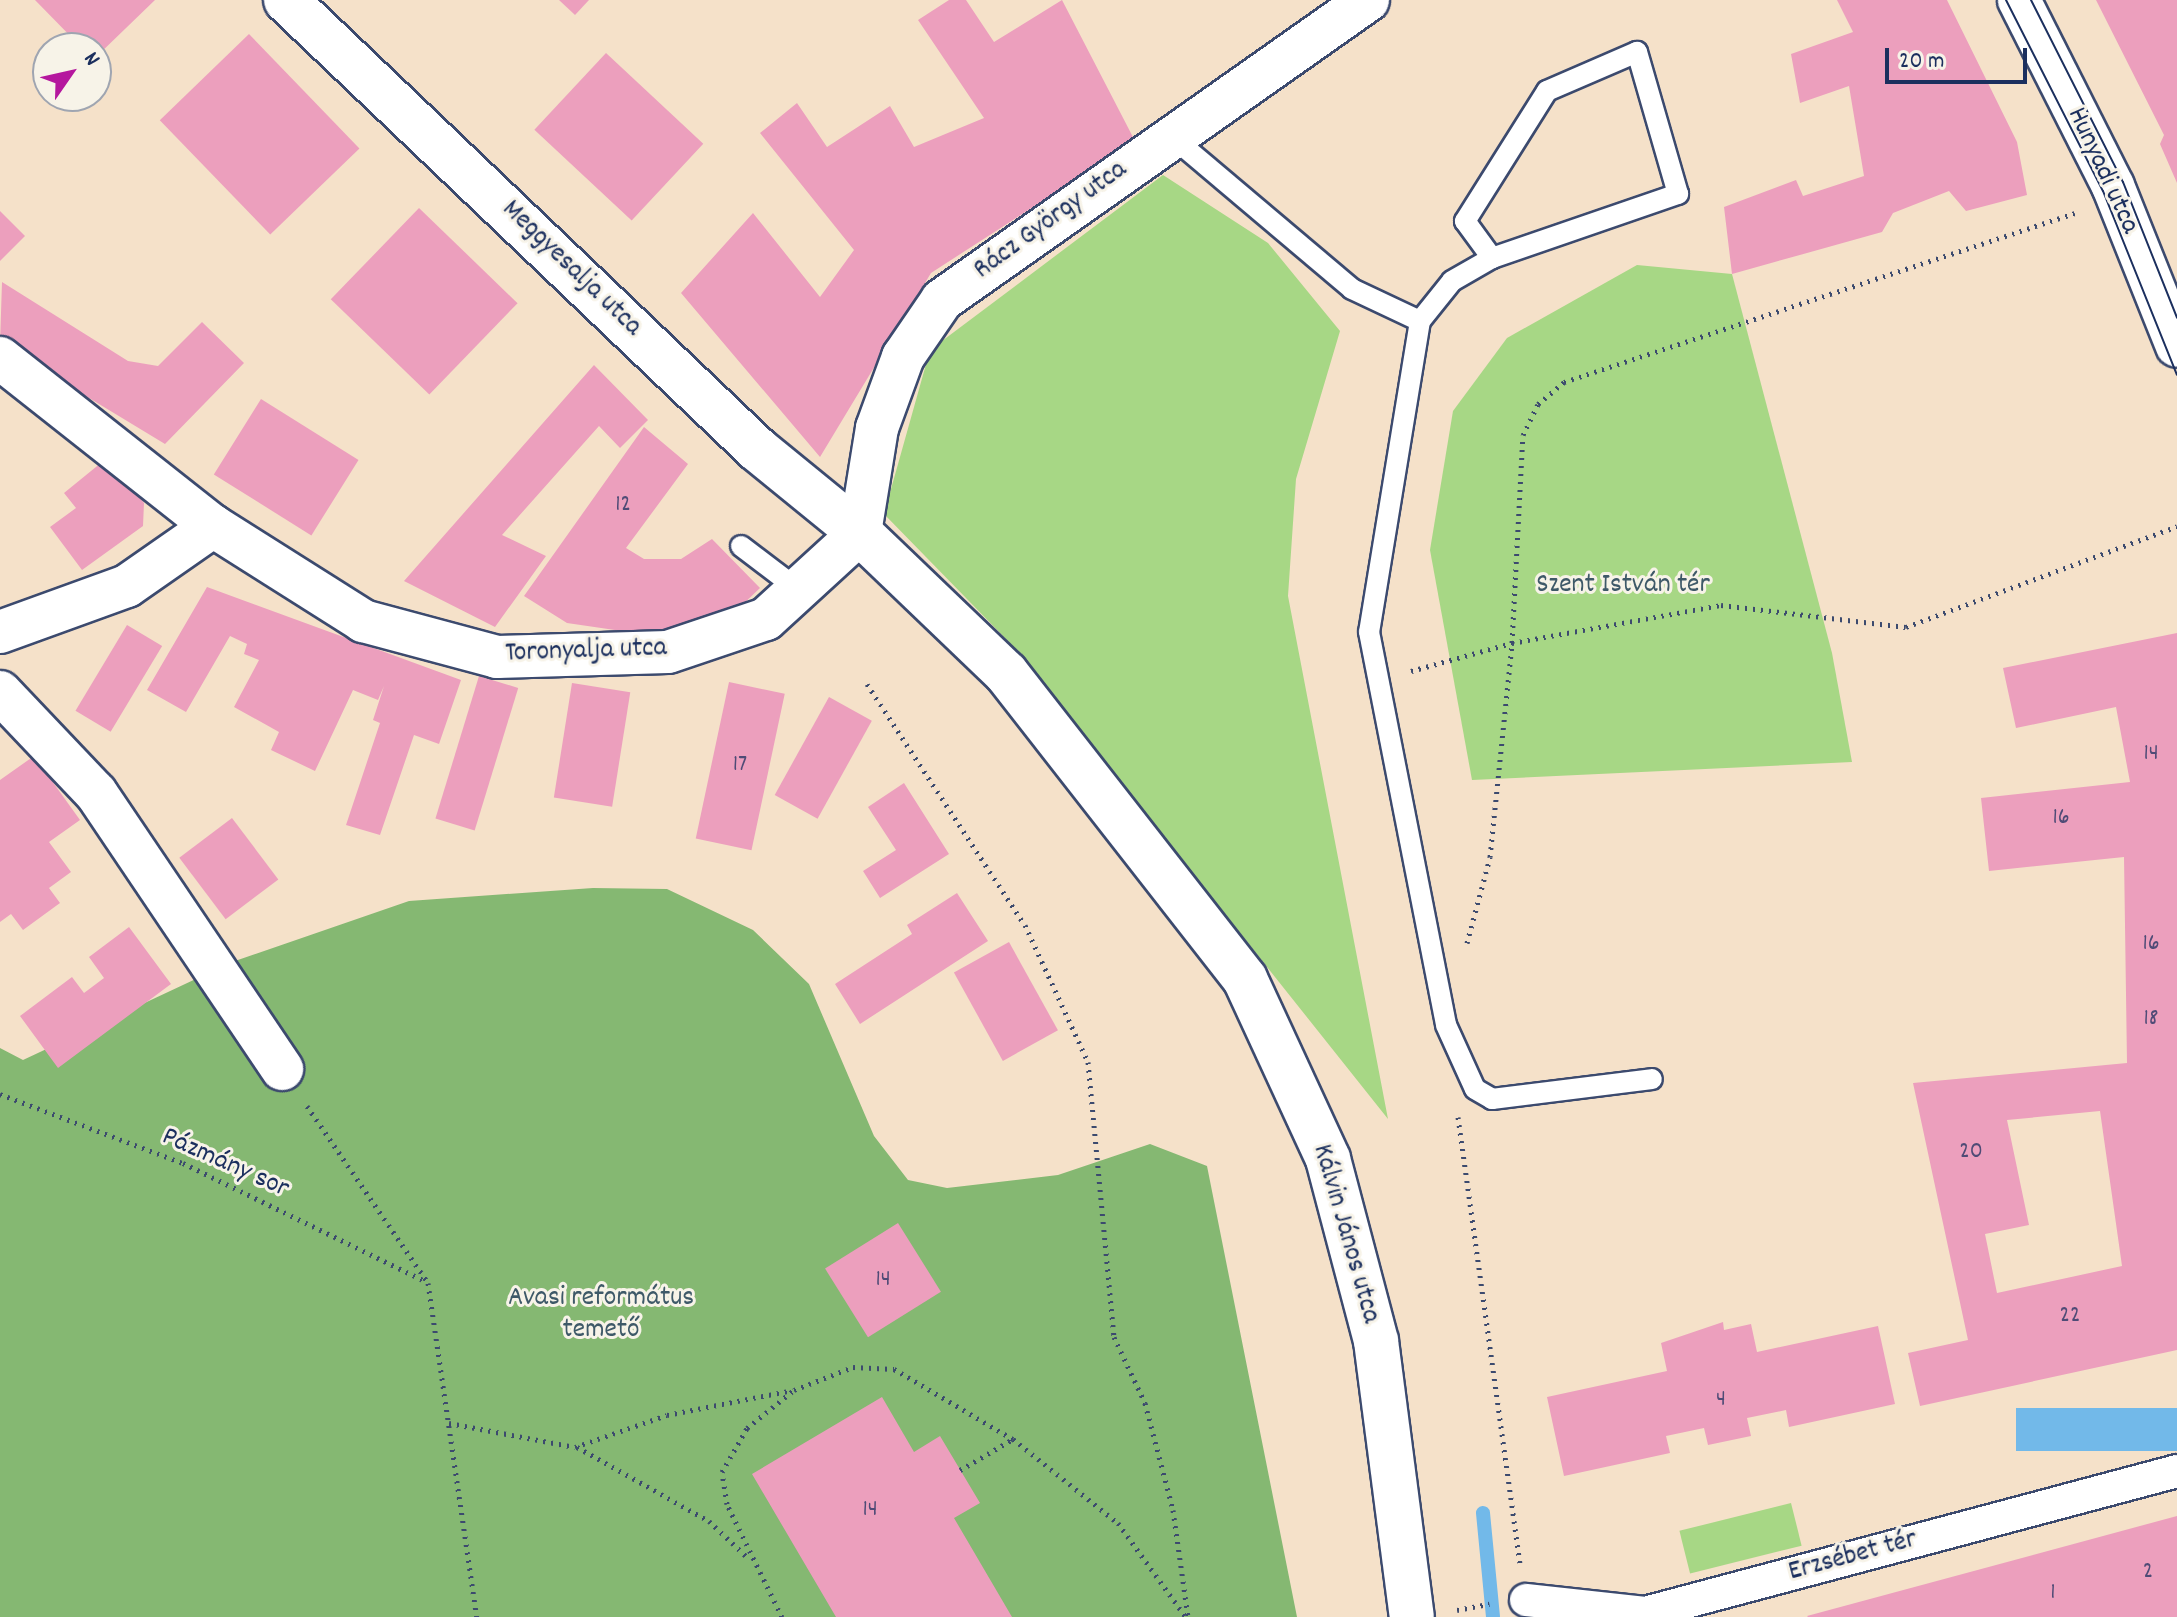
<!DOCTYPE html>
<meta charset="utf-8">
<style>
body{margin:0}
#map{position:relative;width:2177px;height:1617px;overflow:hidden;background:#f5e1c9;font-family:Dekko,sans-serif}
div>[style]{position:absolute}
.green>*{inset:0;background:#a7d785;transform-origin:0 0}
.forest>*{inset:0;background:#85b872}
.water>*{inset:0;background:#72b9e9;transform-origin:0 0}
.stream>*{height:14px;margin:-7px;padding:0 7px;transform-origin:7px;border-radius:7px;background:#72b9e9}
.building>*{inset:0;background:#ec9fbd;transform-origin:0 0}
.path>*{height:5px;margin-top:-2.5px;transform-origin:0;background:repeating-linear-gradient(90deg,#3c4a6e 0 2px,transparent 0 8px)}
.roads{filter:drop-shadow(2px 0 #3c4a6e) drop-shadow(-2px 0 #3c4a6e) drop-shadow(0 2px #3c4a6e) drop-shadow(0 -2px #3c4a6e)}
.service>*{height:20px;margin:-10px;padding:0 10px;transform-origin:10px;border-radius:10px;background:#fff}
.pedestrian>*{height:32px;margin:-16px;padding:0 16px;transform-origin:16px;border-radius:16px;background:#fff}
.minor>*{height:42px;margin:-21px;padding:0 21px;transform-origin:21px;border-radius:21px;background:#fff}
.tertiary>*{height:44px;margin:-22px;padding:0 22px;transform-origin:22px;border-radius:22px;background:#fff}
.tram>*{height:2px;margin:-1px;padding:0 1px;transform-origin:1px;border-radius:1px;background:#1b2f5e}
span{translate:-50% -50%;white-space:nowrap;text-align:center;line-height:1.15;-webkit-text-stroke:6px #f7f3e8;paint-order:stroke}
.number-label{font-size:24px;color:#4f4b76}
.number-label span{-webkit-text-stroke-width:0}
.street-label{font-size:28px;color:#1b2f5e}
.park-label{font-size:28px;color:#3e5968}
.north{position:absolute;left:32px;top:32px;width:80px;height:80px;box-sizing:border-box;background:#f7f3e8;border:2px solid #9fa5b1;border-radius:50%;rotate:56deg;font-size:22px;font-weight:700;line-height:32px;text-align:center;color:#1b2f5e}
.north::after{content:'';display:block;margin:auto;width:28px;height:36px;background:#b5179e;clip-path:polygon(50% 0,100% 100%,50% 72%,0 100%)}
.scale{position:absolute;left:1885px;top:48px;width:142px;height:36px;box-sizing:border-box;border:4px solid #1b2f5e;border-top:0;padding-left:10px;font-size:24px;line-height:28px;white-space:nowrap;color:#1b2f5e;-webkit-text-stroke:6px #f7f3e8;paint-order:stroke}
</style>
<div id="map">
<div class="green">
<i style="clip-path:polygon(1163px 175px,1268px 243px,1340px 331px,1296px 479px,1288px 596px,1388px 1119px,1006px 639px,884px 514px,930px 350px)"></i>
<i style="clip-path:polygon(1637px 265px,1732px 274px,1832px 653px,1852px 762px,1472px 780px,1430px 550px,1453px 411px,1507px 338px)"></i>
<i style="left:1791px;top:1503px;width:44px;height:115px;rotate:76deg"></i>
</div>
<div class="forest">
<i style="clip-path:polygon(593px 888px,667px 889px,753px 930px,809px 984px,874px 1136px,908px 1180px,947px 1188px,1058px 1175px,1150px 1144px,1207px 1166px,1297px 1617px,0 1617px,0 1048px,23px 1060px,232px 962px,409px 901px)"></i>
</div>
<div class="water">
<i style="left:2177px;top:1408px;width:43px;height:161px;rotate:90deg"></i>
</div>
<div class="stream">
<i style="left:1483px;top:1513px;width:104px;rotate:84.5deg"></i>
</div>
<div class="building">
<i style="clip-path:polygon(35px 0,155px 0,96px 57px,96px 48px,82px 48px)"></i>
<i style="clip-path:polygon(559px 0,589px 0,575px 15px)"></i>
<i style="clip-path:polygon(949px 0,966px 0,994px 42px,1062px 0,1135px 141px,931px 273px,820px 457px,681px 293px,753px 213px,820px 297px,854px 250px,760px 133px,797px 103px,827px 147px,890px 106px,914px 147px,984px 118px,918px 20px)"></i>
<i style="clip-path:polygon(1837px 0,1947px 0,2017px 142px,2027px 195px,1966px 211px,1949px 191px,1893px 213px,1882px 232px,1732px 274px,1724px 207px,1796px 180px,1803px 196px,1864px 176px,1849px 86px,1800px 103px,1791px 54px,1853px 32px)"></i>
<i style="clip-path:polygon(2096px 0,2177px 0,2177px 183px,2160px 144px,2164px 135px)"></i>
<i style="left:249px;top:34px;width:159px;height:124px;rotate:46deg"></i>
<i style="left:606px;top:53px;width:133px;height:105px;rotate:43deg"></i>
<i style="left:419px;top:208px;width:137px;height:127px;rotate:44deg"></i>
<i style="clip-path:polygon(0 211px,25px 236px,0 261px)"></i>
<i style="clip-path:polygon(2px 282px,128px 361px,158px 366px,202px 322px,244px 363px,165px 444px,0 344px)"></i>
<i style="clip-path:polygon(594px 365px,648px 420px,620px 448px,599px 426px,502px 535px,546px 556px,495px 627px,404px 581px)"></i>
<i style="left:261px;top:399px;width:115px;height:89px;rotate:32deg"></i>
<i style="clip-path:polygon(644px 427px,688px 464px,626px 548px,644px 559px,681px 559px,712px 539px,760px 588px,713px 633px,649px 635px,567px 623px,524px 596px)"></i>
<i style="clip-path:polygon(107px 458px,144px 503px,143px 526px,82px 570px,50px 527px,76px 508px,64px 493px)"></i>
<i style="clip-path:polygon(207px 587px,461px 680px,439px 744px,414px 735px,380px 835px,346px 825px,380px 723px,373px 720px,384px 686px,378px 700px,353px 690px,315px 771px,271px 750px,279px 732px,234px 707px,259px 660px,244px 654px,247px 644px,230px 636px,186px 712px,147px 690px)"></i>
<i style="left:127px;top:625px;width:41px;height:100px;rotate:31deg"></i>
<i style="clip-path:polygon(evenodd,2177px 633px,2177px 1350px,1920px 1406px,1908px 1353px,1968px 1340px,1913px 1083px,2127px 1063px,2124px 857px,1989px 871px,1981px 798px,2130px 782px,2116px 707px,2016px 728px,2003px 668px,2177px 633px,2100px 1111px,2122px 1266px,1997px 1293px,1985px 1234px,2029px 1225px,2007px 1120px,2100px 1111px)"></i>
<i style="left:479px;top:676px;width:41px;height:149px;rotate:17deg"></i>
<i style="left:729px;top:682px;width:57px;height:160px;rotate:12deg"></i>
<i style="left:572px;top:683px;width:59px;height:116px;rotate:9deg"></i>
<i style="left:829px;top:697px;width:49px;height:112px;rotate:29deg"></i>
<i style="clip-path:polygon(34px 756px,80px 820px,49px 842px,71px 872px,49px 888px,60px 903px,23px 930px,11px 914px,0 922px,0 780px)"></i>
<i style="clip-path:polygon(904px 783px,949px 854px,880px 898px,863px 871px,896px 850px,868px 807px)"></i>
<i style="left:232px;top:818px;width:77px;height:66px;rotate:53deg"></i>
<i style="clip-path:polygon(957px 893px,988px 941px,860px 1024px,835px 984px,912px 934px,907px 925px)"></i>
<i style="clip-path:polygon(129px 927px,171px 984px,58px 1068px,20px 1016px,72px 977px,84px 993px,104px 978px,89px 957px)"></i>
<i style="left:1009px;top:942px;width:101px;height:63px;rotate:61deg"></i>
<i style="left:898px;top:1223px;width:81px;height:86px;rotate:58deg"></i>
<i style="clip-path:polygon(1723px 1322px,1724px 1330px,1751px 1324px,1757px 1352px,1878px 1326px,1895px 1404px,1789px 1427px,1786px 1410px,1747px 1418px,1751px 1436px,1708px 1445px,1704px 1428px,1666px 1436px,1670px 1453px,1564px 1476px,1547px 1397px,1667px 1371px,1661px 1343px)"></i>
<i style="clip-path:polygon(882px 1397px,914px 1452px,940px 1436px,980px 1503px,954px 1518px,1012px 1617px,836px 1617px,752px 1474px)"></i>
<i style="clip-path:polygon(2177px 1516px,2177px 1617px,1808px 1617px,1807px 1616px)"></i>
</div>
<div class="path">
<i style="left:1411px;top:671px;width:105px;rotate:-15.5deg"></i>
<i style="left:1512px;top:643px;width:208px;rotate:-87deg"></i>
<i style="left:1523px;top:435px;width:34px;rotate:-64deg"></i>
<i style="left:1538px;top:404px;width:34px;rotate:-40deg"></i>
<i style="left:1564px;top:382px;width:538px;rotate:-18.3deg"></i>
<i style="left:867px;top:684px;width:288px;rotate:56.8deg"></i>
<i style="left:1025px;top:925px;width:151px;rotate:65.3deg"></i>
<i style="left:1088px;top:1062px;width:276px;rotate:84.6deg"></i>
<i style="left:1114px;top:1337px;width:73px;rotate:64.8deg"></i>
<i style="left:1145px;top:1403px;width:111px;rotate:75.3deg"></i>
<i style="left:1173px;top:1510px;width:108px;rotate:82deg"></i>
<i style="left:1467px;top:943px;width:89px;rotate:-75deg"></i>
<i style="left:1490px;top:857px;width:215px;rotate:-84.1deg"></i>
<i style="left:1512px;top:643px;width:212px;rotate:-10.3deg"></i>
<i style="left:1721px;top:605px;width:186px;rotate:6.8deg"></i>
<i style="left:1906px;top:627px;width:289px;rotate:-20.4deg"></i>
<i style="left:0;top:1094px;width:196px;rotate:20.7deg"></i>
<i style="left:183px;top:1163px;width:271px;rotate:26deg"></i>
<i style="left:307px;top:1106px;width:214px;rotate:55.6deg"></i>
<i style="left:428px;top:1283px;width:338px;rotate:81.7deg"></i>
<i style="left:1458px;top:1117px;width:450px;rotate:82.1deg"></i>
<i style="left:449px;top:1423px;width:128px;rotate:10.8deg"></i>
<i style="left:575px;top:1447px;width:97px;rotate:-19.2deg"></i>
<i style="left:667px;top:1415px;width:128px;rotate:-11.2deg"></i>
<i style="left:577px;top:1447px;width:151px;rotate:29.3deg"></i>
<i style="left:709px;top:1521px;width:54px;rotate:43.5deg"></i>
<i style="left:960px;top:1470px;width:61px;rotate:-30.3deg"></i>
<i style="left:1013px;top:1439px;width:134px;rotate:38.7deg"></i>
<i style="left:1118px;top:1523px;width:115px;rotate:54.2deg"></i>
<i style="left:1457px;top:1610px;width:33px;rotate:-11deg"></i>
<i style="left:782px;top:1617px;width:126px;rotate:-116deg"></i>
<i style="left:727px;top:1504px;width:32px;rotate:-99deg"></i>
<i style="left:722px;top:1472px;width:51px;rotate:-60.4deg"></i>
<i style="left:747px;top:1428px;width:60px;rotate:-39deg"></i>
<i style="left:794px;top:1390px;width:63px;rotate:-21.3deg"></i>
<i style="left:853px;top:1367px;width:41px;rotate:2.8deg"></i>
<i style="left:894px;top:1369px;width:138px;rotate:30.5deg"></i>
</div>
<div class="roads">
<div class="service">
<i style="left:1170px;top:135px;width:238px;rotate:40.2deg"></i>
<i style="left:1352px;top:289px;width:75px;rotate:25.2deg"></i>
<i style="left:1420px;top:321px;width:315px;rotate:99.3deg"></i>
<i style="left:1369px;top:632px;width:400px;rotate:78.9deg"></i>
<i style="left:1446px;top:1025px;width:70px;rotate:65.6deg"></i>
<i style="left:1475px;top:1089px;width:20px;rotate:30deg"></i>
<i style="left:1492px;top:1099px;width:161px;rotate:-7.1deg"></i>
<i style="left:1420px;top:321px;width:51px;rotate:-51.3deg"></i>
<i style="left:1452px;top:281px;width:46px;rotate:-29.9deg"></i>
<i style="left:1492px;top:258px;width:197px;rotate:-19deg"></i>
<i style="left:1678px;top:194px;width:148px;rotate:-106.1deg"></i>
<i style="left:1637px;top:52px;width:98px;rotate:156.6deg"></i>
<i style="left:1547px;top:91px;width:154px;rotate:122.2deg"></i>
<i style="left:1465px;top:221px;width:46px;rotate:53.9deg"></i>
<i style="left:741px;top:546px;width:73px;rotate:37.2deg"></i>
</div>
<div class="pedestrian">
<i style="left:1526px;top:1600px;width:120px;rotate:6.2deg"></i>
<i style="left:1645px;top:1613px;width:551px;rotate:-14.94deg"></i>
</div>
<div class="minor">
<i style="left:2019px;top:0;width:208px;rotate:63.2deg"></i>
<i style="left:2113px;top:186px;width:172px;rotate:68.2deg"></i>
<i style="left:0;top:358px;width:271px;rotate:38.3deg"></i>
<i style="left:213px;top:526px;width:178px;rotate:32.3deg"></i>
<i style="left:363px;top:621px;width:139px;rotate:15deg"></i>
<i style="left:497px;top:657px;width:171px;rotate:-1.7deg"></i>
<i style="left:668px;top:652px;width:103px;rotate:-18.6deg"></i>
<i style="left:766px;top:619px;width:127px;rotate:-42.5deg"></i>
<i style="left:860px;top:533px;width:106px;rotate:-80.8deg"></i>
<i style="left:877px;top:428px;width:76px;rotate:-69.9deg"></i>
<i style="left:903px;top:357px;width:69px;rotate:-55.6deg"></i>
<i style="left:942px;top:300px;width:521px;rotate:-35.15deg"></i>
<i style="left:0;top:632px;width:135px;rotate:-19.9deg"></i>
<i style="left:127px;top:586px;width:105px;rotate:-34.9deg"></i>
<i style="left:0;top:692px;width:139px;rotate:46.5deg"></i>
<i style="left:96px;top:793px;width:333px;rotate:56deg"></i>
</div>
<div class="tertiary">
<i style="left:286px;top:0;width:651px;rotate:43.63deg"></i>
<i style="left:757px;top:449px;width:133px;rotate:39.2deg"></i>
<i style="left:860px;top:533px;width:202px;rotate:43.8deg"></i>
<i style="left:1006px;top:673px;width:388px;rotate:52deg"></i>
<i style="left:1245px;top:979px;width:198px;rotate:65.2deg"></i>
<i style="left:1328px;top:1159px;width:188px;rotate:75.2deg"></i>
<i style="left:1376px;top:1341px;width:278px;rotate:82.6deg"></i>
</div>
</div>
<div class="tram">
<i style="left:2006px;top:0;width:214px;rotate:63.1deg"></i>
<i style="left:2103px;top:191px;width:198px;rotate:68.1deg"></i>
<i style="left:2031px;top:0;width:204px;rotate:63.2deg"></i>
<i style="left:2123px;top:182px;width:146px;rotate:68.3deg"></i>
</div>
<div class="number-label">
<span style="left:623px;top:506px">12</span>
<span style="left:2151px;top:755px">14</span>
<span style="left:740px;top:766px">17</span>
<span style="left:2061px;top:819px">16</span>
<span style="left:2151px;top:945px">16</span>
<span style="left:2151px;top:1020px">18</span>
<span style="left:1971px;top:1153px">20</span>
<span style="left:883px;top:1281px">14</span>
<span style="left:2070px;top:1317px">22</span>
<span style="left:1721px;top:1401px">4</span>
<span style="left:870px;top:1511px">14</span>
<span style="left:2148px;top:1573px">2</span>
<span style="left:2053px;top:1594px">1</span>
</div>
<div class="street-label">
<span style="left:2102px;top:171px;rotate:65deg">Hunyadi utca</span>
<span style="left:1051px;top:221px;rotate:-36deg">Rácz György utca</span>
<span style="left:571px;top:269px;rotate:44deg">Meggyesalja utca</span>
<span style="left:586px;top:652px;rotate:-2deg">Toronyalja utca</span>
<span style="left:225px;top:1164px;rotate:24deg">Pázmány sor</span>
<span style="left:1345px;top:1234px;rotate:74deg">Kálvin János utca</span>
<span style="left:1853px;top:1557px;rotate:-15deg">Erzsébet tér</span>
</div>
<div class="park-label">
<span style="left:1623px;top:586px">Szent István tér</span>
<span style="left:601px;top:1315px">Avasi református<br>temető</span>
</div>
<div class="north">N</div>
<div class="scale">20 m</div>
</div>
